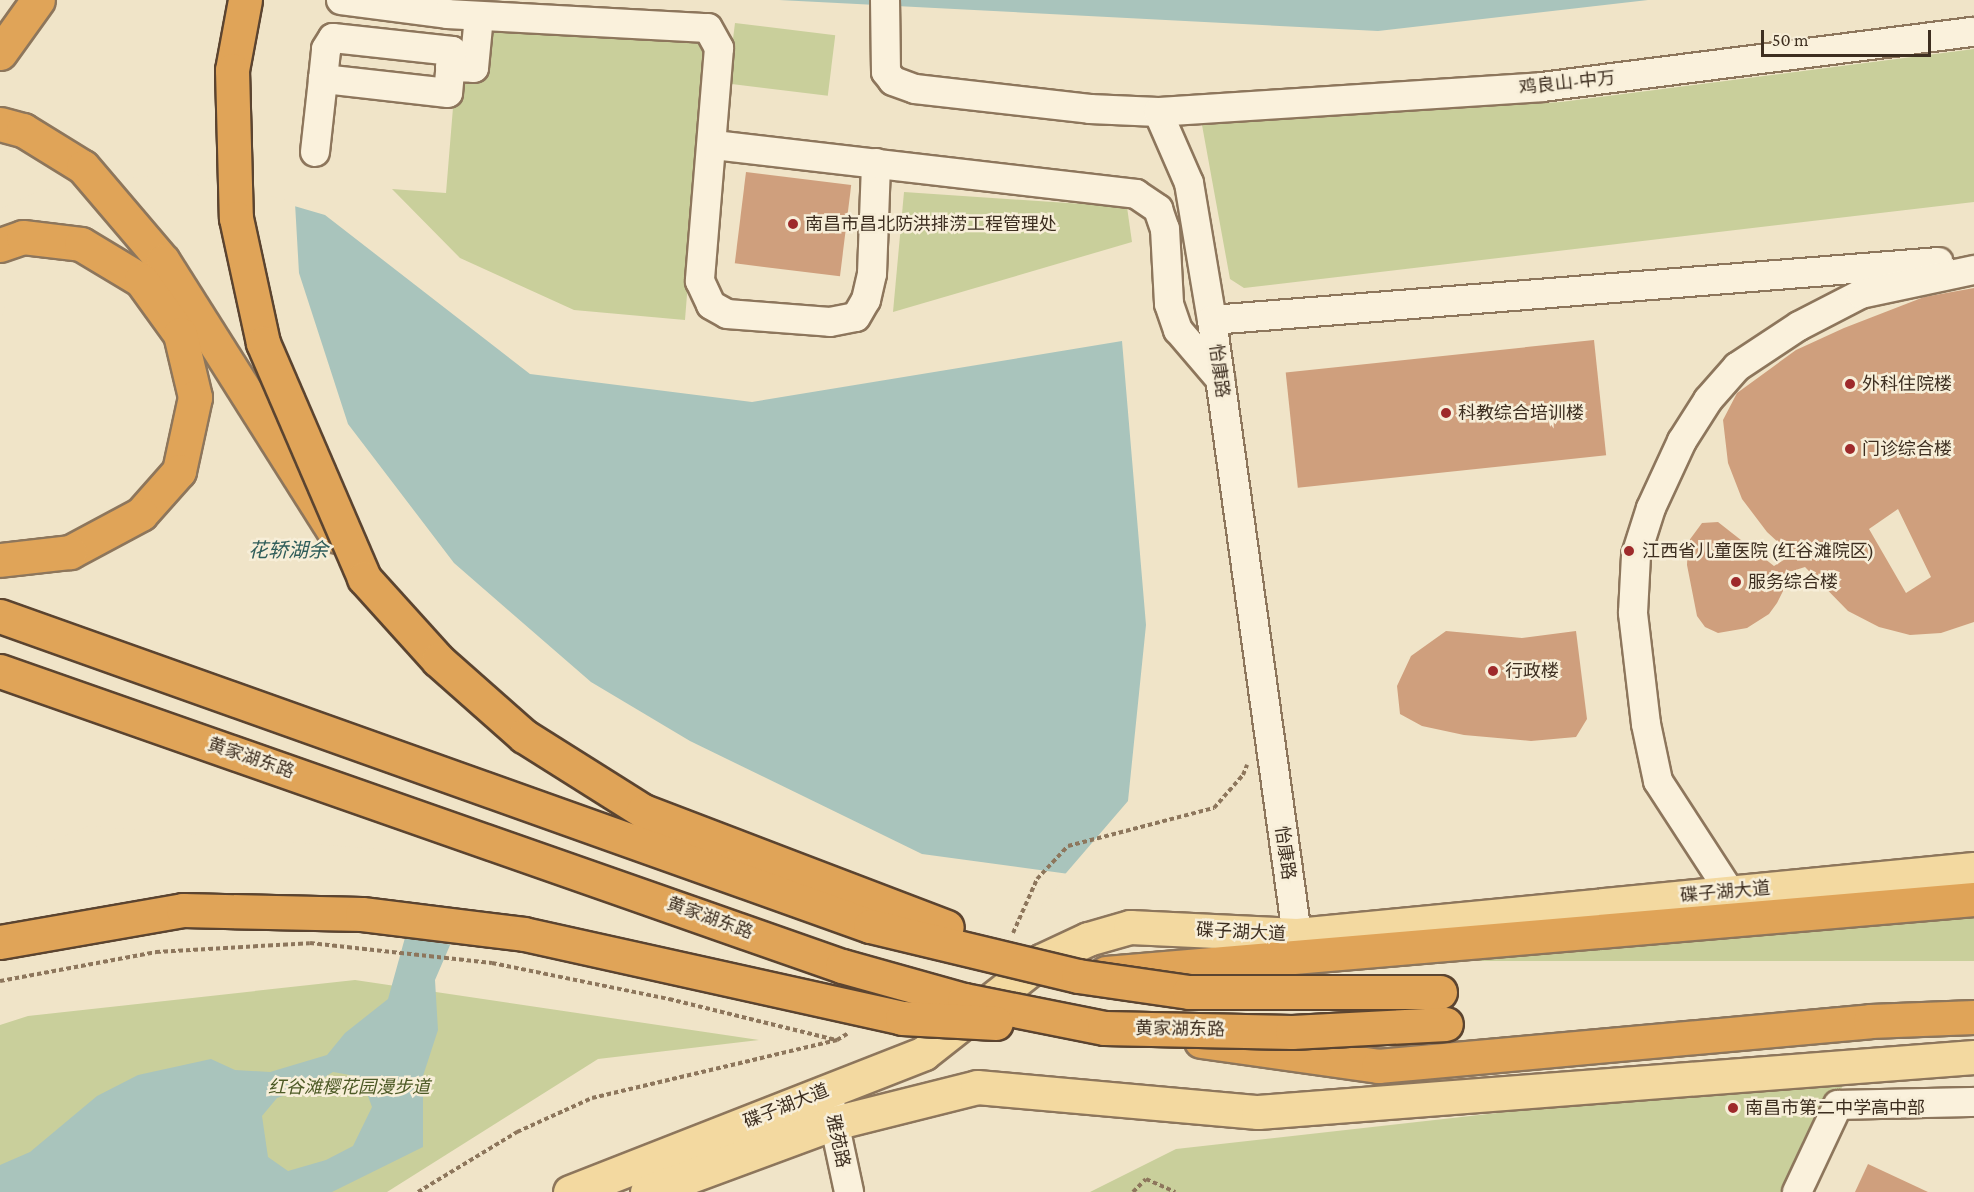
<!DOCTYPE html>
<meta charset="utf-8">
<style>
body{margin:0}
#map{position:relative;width:1974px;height:1192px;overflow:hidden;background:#f0e4c8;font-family:"Crimson Pro","Noto Sans SC",serif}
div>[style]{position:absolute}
.green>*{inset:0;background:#c9cf9b;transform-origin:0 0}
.water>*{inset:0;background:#a9c4bc}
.pier>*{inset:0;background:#f0e4c8}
.building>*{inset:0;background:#cf9f7d;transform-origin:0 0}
.path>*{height:4px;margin-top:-2px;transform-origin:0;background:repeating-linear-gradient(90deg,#8d765c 0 4.5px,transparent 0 7.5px)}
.roads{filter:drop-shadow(2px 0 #8d765c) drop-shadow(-2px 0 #8d765c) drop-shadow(0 2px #8d765c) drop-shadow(0 -2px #8d765c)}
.minor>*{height:28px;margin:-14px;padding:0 14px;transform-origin:14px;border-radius:14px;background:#faf1dc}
.major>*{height:33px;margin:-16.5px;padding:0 16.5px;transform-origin:16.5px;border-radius:16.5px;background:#f3d9a0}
.highway>*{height:33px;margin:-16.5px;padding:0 16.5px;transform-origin:16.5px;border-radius:16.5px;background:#e0a458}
.bridges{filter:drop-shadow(2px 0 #5b4430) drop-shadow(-2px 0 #5b4430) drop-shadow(0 2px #5b4430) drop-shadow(0 -2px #5b4430)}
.highway-bridge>*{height:33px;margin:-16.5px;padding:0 16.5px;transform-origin:16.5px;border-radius:16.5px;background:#e0a458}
.dots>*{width:16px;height:16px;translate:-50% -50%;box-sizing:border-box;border:3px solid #f7eed8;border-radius:50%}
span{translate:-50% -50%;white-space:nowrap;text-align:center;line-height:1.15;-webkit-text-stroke:5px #f7eed8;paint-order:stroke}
.street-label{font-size:18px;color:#3d2e20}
.poi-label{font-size:18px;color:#3d2e20}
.left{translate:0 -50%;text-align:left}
.park-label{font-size:18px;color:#4d5a26;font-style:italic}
.water-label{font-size:20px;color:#2f5d5a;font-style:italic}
.scale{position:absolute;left:1761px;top:30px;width:170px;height:27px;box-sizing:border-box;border:3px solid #3d2e20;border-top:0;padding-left:8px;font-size:18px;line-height:21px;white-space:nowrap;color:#3d2e20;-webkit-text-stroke:4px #f7eed8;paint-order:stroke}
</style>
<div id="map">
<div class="green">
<i style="left:735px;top:23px;width:101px;height:61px;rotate:7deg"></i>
<i style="clip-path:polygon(480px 24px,707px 43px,685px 320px,574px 310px,460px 258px,392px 189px,446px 193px,456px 71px)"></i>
<i style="clip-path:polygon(1974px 49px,1974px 202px,1244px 288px,1230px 279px,1202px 125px,1561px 102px)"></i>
<i style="clip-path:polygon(904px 192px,1127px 207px,1132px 242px,893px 312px)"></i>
<i style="left:1974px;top:914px;width:47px;height:531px;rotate:90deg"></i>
<i style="clip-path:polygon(355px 980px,759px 1040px,598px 1059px,387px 1192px,0 1192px,0 1025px,28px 1016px)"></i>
<i style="clip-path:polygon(1844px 1083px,1791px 1192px,1090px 1192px,1176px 1149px,1676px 1093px)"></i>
</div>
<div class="water">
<i style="clip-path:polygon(779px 0,1648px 0,1378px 31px)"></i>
<i style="clip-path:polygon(evenodd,184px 174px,325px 215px,530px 374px,752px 402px,1122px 341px,1146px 625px,1128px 801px,1030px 915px,488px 857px,435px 980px,438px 1030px,423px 1076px,423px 1147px,332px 1192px,0 1192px,0 1165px,30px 1152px,97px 1096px,138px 1075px,211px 1059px,235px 1070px,270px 1072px,327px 1055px,345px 1033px,388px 999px,429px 851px,0 336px,184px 174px,333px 1072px,361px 1077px,372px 1107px,353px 1146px,326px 1160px,288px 1171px,268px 1157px,262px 1116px,277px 1098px,307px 1088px,333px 1072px)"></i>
</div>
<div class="pier">
<i style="clip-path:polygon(184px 171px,295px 203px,299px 273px,348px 424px,454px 563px,591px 682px,690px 741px,922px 854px,1069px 874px,1030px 918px,490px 860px,453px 945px,402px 937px,425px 853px,89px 826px,0 860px,0 324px,10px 287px,0 277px,0 209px,39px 191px)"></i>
</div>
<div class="building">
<i style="left:746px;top:172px;width:106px;height:92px;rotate:7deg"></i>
<i style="clip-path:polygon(evenodd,1974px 288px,1974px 622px,1941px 633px,1910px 635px,1879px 627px,1848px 611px,1805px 567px,1780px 575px,1784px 589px,1777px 603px,1769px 614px,1747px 628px,1718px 633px,1705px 627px,1697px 616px,1687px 565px,1688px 542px,1702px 523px,1718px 522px,1774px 566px,1792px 555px,1767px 532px,1742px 499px,1728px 463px,1723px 420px,1737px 393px,1796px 350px,1844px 328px,1924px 297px,1974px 288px,1898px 509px,1931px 577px,1906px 593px,1869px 529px,1898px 509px)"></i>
<i style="left:1594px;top:340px;width:116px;height:310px;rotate:84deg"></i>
<i style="clip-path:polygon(1446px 631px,1522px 638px,1576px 631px,1587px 719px,1576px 737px,1531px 741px,1464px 735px,1422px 726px,1400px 714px,1397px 686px,1411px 656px)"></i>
<i style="clip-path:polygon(1868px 1164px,1928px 1192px,1855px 1192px)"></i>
</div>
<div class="path">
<i style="left:1013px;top:933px;width:59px;rotate:-66deg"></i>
<i style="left:1037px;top:879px;width:45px;rotate:-46.8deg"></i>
<i style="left:1068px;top:846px;width:151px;rotate:-14.6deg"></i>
<i style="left:1214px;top:808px;width:44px;rotate:-48.7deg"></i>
<i style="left:1243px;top:775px;width:11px;rotate:-68deg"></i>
<i style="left:0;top:981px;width:159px;rotate:-10.5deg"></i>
<i style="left:156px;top:952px;width:154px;rotate:-3.3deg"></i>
<i style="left:310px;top:943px;width:183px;rotate:6.3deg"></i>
<i style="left:492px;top:963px;width:181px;rotate:11.5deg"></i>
<i style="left:669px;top:999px;width:172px;rotate:13.8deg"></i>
<i style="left:418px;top:1192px;width:116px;rotate:-31.2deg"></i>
<i style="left:517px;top:1132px;width:82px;rotate:-24.4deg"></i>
<i style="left:592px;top:1098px;width:252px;rotate:-13.3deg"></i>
<i style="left:837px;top:1040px;width:12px;rotate:-31deg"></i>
<i style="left:1133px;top:1192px;width:18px;rotate:-45deg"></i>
<i style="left:1146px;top:1179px;width:32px;rotate:24deg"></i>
</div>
<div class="roads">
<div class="minor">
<i style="left:341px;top:0;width:107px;rotate:7.5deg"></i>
<i style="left:447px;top:14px;width:261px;rotate:3.1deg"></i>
<i style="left:708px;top:28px;width:23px;rotate:61deg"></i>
<i style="left:719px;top:48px;width:234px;rotate:94.7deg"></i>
<i style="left:700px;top:281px;width:26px;rotate:65deg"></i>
<i style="left:711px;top:305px;width:18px;rotate:29deg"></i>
<i style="left:727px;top:314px;width:103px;rotate:4.4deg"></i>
<i style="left:830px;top:322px;width:26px;rotate:-11deg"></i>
<i style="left:856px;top:317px;width:20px;rotate:-60deg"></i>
<i style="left:866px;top:300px;width:27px;rotate:-77deg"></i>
<i style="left:872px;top:274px;width:111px;rotate:-87.9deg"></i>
<i style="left:885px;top:0;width:72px;rotate:89.2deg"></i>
<i style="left:886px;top:72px;width:11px;rotate:52deg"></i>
<i style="left:893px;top:81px;width:23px;rotate:20deg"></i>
<i style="left:915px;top:89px;width:176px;rotate:6.5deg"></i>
<i style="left:1090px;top:109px;width:68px;rotate:2.5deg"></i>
<i style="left:1158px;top:112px;width:77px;rotate:66.4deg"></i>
<i style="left:1189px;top:183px;width:139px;rotate:80.5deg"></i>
<i style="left:1212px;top:320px;width:621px;rotate:82.13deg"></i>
<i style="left:450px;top:67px;width:24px;rotate:2deg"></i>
<i style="left:474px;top:68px;width:52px;rotate:-84.5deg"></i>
<i style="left:1158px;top:112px;width:385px;rotate:-3.7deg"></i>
<i style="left:1542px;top:87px;width:435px;rotate:-7.3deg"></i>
<i style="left:714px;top:145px;width:425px;rotate:6.6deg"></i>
<i style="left:1136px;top:194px;width:27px;rotate:34deg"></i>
<i style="left:1158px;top:209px;width:21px;rotate:71deg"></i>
<i style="left:1165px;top:229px;width:75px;rotate:86.9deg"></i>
<i style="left:1169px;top:304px;width:28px;rotate:71deg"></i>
<i style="left:1178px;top:330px;width:65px;rotate:49.4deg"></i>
<i style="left:315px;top:152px;width:73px;rotate:-83.7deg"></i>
<i style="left:323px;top:79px;width:30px;rotate:-84deg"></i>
<i style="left:326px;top:49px;width:13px;rotate:-58deg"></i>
<i style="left:333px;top:38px;width:120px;rotate:6.2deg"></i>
<i style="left:452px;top:51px;width:42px;rotate:95.4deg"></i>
<i style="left:448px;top:93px;width:126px;rotate:-173.6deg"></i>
<i style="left:1212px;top:320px;width:729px;rotate:-4.56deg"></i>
<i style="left:1730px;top:892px;width:132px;rotate:-123deg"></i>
<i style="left:1658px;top:781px;width:58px;rotate:-101.9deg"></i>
<i style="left:1646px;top:724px;width:112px;rotate:-96.7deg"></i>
<i style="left:1633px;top:613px;width:58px;rotate:-87deg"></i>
<i style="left:1636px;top:555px;width:49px;rotate:-72.3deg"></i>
<i style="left:1651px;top:508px;width:74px;rotate:-65.2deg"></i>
<i style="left:1682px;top:441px;width:49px;rotate:-57.6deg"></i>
<i style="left:1708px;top:400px;width:44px;rotate:-48.7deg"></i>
<i style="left:1737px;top:367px;width:74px;rotate:-33.5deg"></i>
<i style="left:1799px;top:326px;width:70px;rotate:-27.3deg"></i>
<i style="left:1861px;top:294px;width:116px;rotate:-12deg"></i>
<i style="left:830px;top:1103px;width:91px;rotate:77.9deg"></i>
<i style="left:1797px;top:1192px;width:96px;rotate:-64.8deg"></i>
<i style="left:1838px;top:1105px;width:136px;rotate:-1.3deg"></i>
</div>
<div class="major">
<i style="left:570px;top:1192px;width:380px;rotate:-21.4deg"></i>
<i style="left:924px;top:1053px;width:149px;rotate:-38.2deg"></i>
<i style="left:1041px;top:961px;width:52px;rotate:-25.1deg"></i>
<i style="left:1088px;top:939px;width:44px;rotate:-15.9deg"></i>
<i style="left:1130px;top:927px;width:167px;rotate:2.7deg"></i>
<i style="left:1297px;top:935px;width:680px;rotate:-5.57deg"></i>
<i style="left:647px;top:1192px;width:199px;rotate:-20.3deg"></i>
<i style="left:834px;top:1123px;width:147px;rotate:-14.1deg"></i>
<i style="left:977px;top:1087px;width:282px;rotate:5.1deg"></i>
<i style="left:1258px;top:1112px;width:718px;rotate:-4.39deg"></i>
</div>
<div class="highway">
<i style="left:0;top:53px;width:65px;rotate:-54.4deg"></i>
<i style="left:0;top:124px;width:24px;rotate:15deg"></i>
<i style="left:23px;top:130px;width:70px;rotate:31.7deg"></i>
<i style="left:83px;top:167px;width:123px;rotate:49.6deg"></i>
<i style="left:163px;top:261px;width:325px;rotate:57.7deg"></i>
<i style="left:0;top:245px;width:24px;rotate:-19deg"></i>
<i style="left:23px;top:237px;width:58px;rotate:6.9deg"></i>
<i style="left:81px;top:244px;width:70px;rotate:31deg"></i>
<i style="left:141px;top:280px;width:67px;rotate:54.2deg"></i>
<i style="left:180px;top:334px;width:65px;rotate:76.6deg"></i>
<i style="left:195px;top:397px;width:76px;rotate:102.2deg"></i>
<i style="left:179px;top:471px;width:57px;rotate:131.5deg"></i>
<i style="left:141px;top:514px;width:81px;rotate:151.8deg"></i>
<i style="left:70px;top:552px;width:70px;rotate:173.5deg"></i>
<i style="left:1106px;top:973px;width:871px;rotate:-4.87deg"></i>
<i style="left:1201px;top:1041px;width:179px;rotate:8deg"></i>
<i style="left:1378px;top:1066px;width:494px;rotate:-5.2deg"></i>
<i style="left:1870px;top:1021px;width:104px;rotate:-2.2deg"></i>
</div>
</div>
<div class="bridges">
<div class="highway-bridge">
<i style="left:245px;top:0;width:71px;rotate:100.5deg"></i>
<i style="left:232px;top:70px;width:148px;rotate:88.5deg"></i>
<i style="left:236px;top:218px;width:128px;rotate:77.8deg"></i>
<i style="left:263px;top:343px;width:256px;rotate:66.7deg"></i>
<i style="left:364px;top:578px;width:110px;rotate:47.9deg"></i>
<i style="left:438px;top:660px;width:115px;rotate:41.5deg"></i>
<i style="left:524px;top:736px;width:141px;rotate:32.2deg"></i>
<i style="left:643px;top:811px;width:325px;rotate:20.9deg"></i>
<i style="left:0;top:616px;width:924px;rotate:19.61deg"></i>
<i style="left:870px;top:926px;width:214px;rotate:13.5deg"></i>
<i style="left:1078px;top:976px;width:112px;rotate:8.2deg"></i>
<i style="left:1189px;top:992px;width:251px"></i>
<i style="left:0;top:671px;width:892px;rotate:19.31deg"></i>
<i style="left:842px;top:966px;width:127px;rotate:15.6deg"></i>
<i style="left:964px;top:1000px;width:143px;rotate:11.3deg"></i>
<i style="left:1104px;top:1028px;width:188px;rotate:1.2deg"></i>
<i style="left:1292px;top:1032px;width:154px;rotate:-3deg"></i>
<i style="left:0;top:942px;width:186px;rotate:-9.9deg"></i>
<i style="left:183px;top:910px;width:179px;rotate:1.3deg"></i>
<i style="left:362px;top:914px;width:163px;rotate:7deg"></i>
<i style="left:524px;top:934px;width:387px;rotate:12.5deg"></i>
<i style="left:902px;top:1018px;width:94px;rotate:3deg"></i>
</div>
</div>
<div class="dots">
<i style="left:793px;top:224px;background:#9e2a2b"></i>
<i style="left:1850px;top:384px;background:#9e2a2b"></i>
<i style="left:1446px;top:413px;background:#9e2a2b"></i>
<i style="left:1850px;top:449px;background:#9e2a2b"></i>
<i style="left:1629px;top:551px;background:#9e2a2b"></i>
<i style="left:1736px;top:582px;background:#9e2a2b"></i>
<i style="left:1493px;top:671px;background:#9e2a2b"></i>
<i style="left:1733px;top:1108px;background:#9e2a2b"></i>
</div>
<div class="street-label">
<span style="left:1567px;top:83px;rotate:-6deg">鸡良山-中万</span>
<span style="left:1219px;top:371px;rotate:82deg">怡康路</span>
<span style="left:251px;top:758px;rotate:19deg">黄家湖东路</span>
<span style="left:1285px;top:853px;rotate:82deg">怡康路</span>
<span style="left:1725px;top:892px;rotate:-5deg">碟子湖大道</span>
<span style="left:710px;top:918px;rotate:20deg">黄家湖东路</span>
<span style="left:1241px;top:932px;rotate:3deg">碟子湖大道</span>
<span style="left:1180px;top:1029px;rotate:1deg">黄家湖东路</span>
<span style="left:786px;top:1106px;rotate:-22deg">碟子湖大道</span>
<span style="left:838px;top:1141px;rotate:78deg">雅苑路</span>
</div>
<div class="poi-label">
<span class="left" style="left:805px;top:224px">南昌市昌北防洪排涝工程管理处</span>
<span class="left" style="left:1862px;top:384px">外科住院楼</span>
<span class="left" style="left:1458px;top:413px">科教综合培训楼</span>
<span class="left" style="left:1862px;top:449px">门诊综合楼</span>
<span class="left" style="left:1642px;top:551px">江西省儿童医院 (红谷滩院区)</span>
<span class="left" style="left:1748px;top:582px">服务综合楼</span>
<span class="left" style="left:1505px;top:671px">行政楼</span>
<span class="left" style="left:1745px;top:1108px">南昌市第二中学高中部</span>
</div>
<div class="park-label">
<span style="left:349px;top:1087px">红谷滩樱花园漫步道</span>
</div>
<div class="water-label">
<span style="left:288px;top:550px">花轿湖余</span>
</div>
<div class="scale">50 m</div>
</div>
